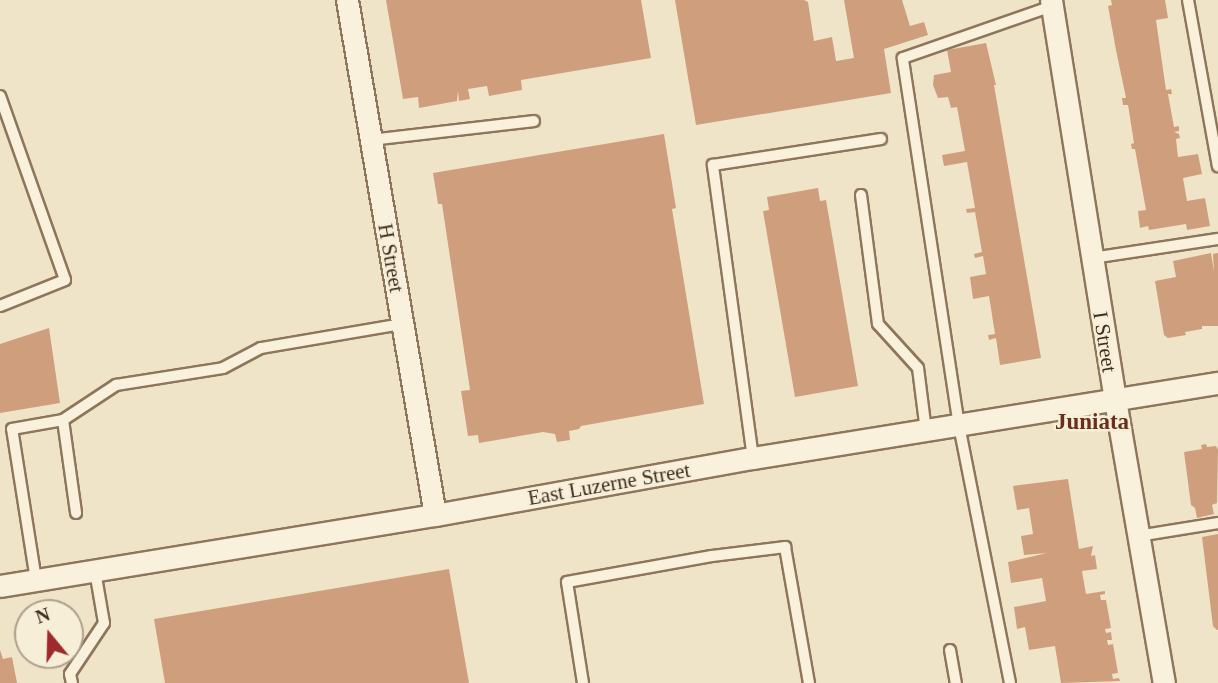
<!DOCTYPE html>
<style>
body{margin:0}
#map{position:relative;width:1218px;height:683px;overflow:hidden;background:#f0e4c8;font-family:"Times New Roman",serif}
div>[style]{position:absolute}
.building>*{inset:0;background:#cf9f7d}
.roads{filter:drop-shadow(2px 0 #8d765c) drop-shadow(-2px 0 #8d765c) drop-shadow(0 2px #8d765c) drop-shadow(0 -2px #8d765c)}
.service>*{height:10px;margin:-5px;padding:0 5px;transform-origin:5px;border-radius:5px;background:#faf1dc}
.minor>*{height:21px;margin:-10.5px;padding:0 10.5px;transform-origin:10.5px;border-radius:10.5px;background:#faf1dc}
span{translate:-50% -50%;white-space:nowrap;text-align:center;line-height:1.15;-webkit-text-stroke:5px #f7eed8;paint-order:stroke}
.street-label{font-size:21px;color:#3d2e20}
.neighbourhood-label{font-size:23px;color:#6b2e1e;font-weight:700}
.north{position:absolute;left:14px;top:599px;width:70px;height:70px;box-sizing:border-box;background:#f7eed8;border:2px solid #ada18e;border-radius:50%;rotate:341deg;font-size:19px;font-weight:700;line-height:28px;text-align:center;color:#3d2e20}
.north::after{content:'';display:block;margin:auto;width:24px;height:32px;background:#9e2a2b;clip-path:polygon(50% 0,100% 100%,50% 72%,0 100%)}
</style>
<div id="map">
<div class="building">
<i style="clip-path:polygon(386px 0,641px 0,651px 58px,521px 80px,522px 90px,489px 96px,487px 86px,468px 89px,470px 99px,459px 101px,458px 91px,457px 101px,419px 108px,418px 97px,403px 99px)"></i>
<i style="clip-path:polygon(675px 0,804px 0,808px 2px,814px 41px,832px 37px,836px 61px,854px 58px,844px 0,902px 0,910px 26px,924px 22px,928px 35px,884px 49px,891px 93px,696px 125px)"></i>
<i style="clip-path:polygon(1111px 0,1165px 0,1168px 18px,1156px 20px,1166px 90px,1171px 89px,1172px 94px,1168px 94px,1174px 127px,1179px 126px,1179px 131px,1174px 132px,1179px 134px,1180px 138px,1176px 139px,1178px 157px,1198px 154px,1202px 174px,1183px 178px,1187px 201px,1205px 198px,1210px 226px,1187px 230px,1186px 224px,1149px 230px,1148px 226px,1140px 228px,1138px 211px,1146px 210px,1135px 149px,1132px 149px,1131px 144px,1134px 143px,1128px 105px,1123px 105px,1122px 98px,1126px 98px,1116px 50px,1108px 6px,1112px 5px)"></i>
<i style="clip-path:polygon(986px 43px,996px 85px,994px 85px,1041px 358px,1000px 365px,996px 338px,989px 340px,988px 335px,995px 334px,989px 296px,973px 299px,970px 277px,986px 274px,983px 256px,975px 258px,974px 254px,982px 252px,975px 212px,967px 213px,966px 209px,975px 208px,967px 162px,944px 166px,942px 155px,965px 151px,957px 107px,951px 108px,948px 97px,938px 98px,933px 85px,934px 75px,951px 72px,947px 50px)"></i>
<i style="clip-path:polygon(664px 134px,676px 208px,672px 209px,704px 404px,581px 426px,579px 429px,569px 431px,570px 440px,557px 442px,555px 434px,543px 432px,479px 443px,478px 435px,468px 436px,461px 391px,470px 390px,442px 204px,438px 204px,433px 173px)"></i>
<i style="clip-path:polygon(818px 188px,820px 201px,826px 200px,858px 386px,795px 397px,763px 211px,769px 210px,767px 197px)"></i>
<i style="clip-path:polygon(1211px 253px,1214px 272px,1213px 254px,1218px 253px,1218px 326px,1202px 326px,1202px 329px,1185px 332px,1186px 335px,1168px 338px,1164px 335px,1155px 281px,1176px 277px,1173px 261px)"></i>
<i style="clip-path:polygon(49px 328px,60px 403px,0 413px,0 344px)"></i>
<i style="clip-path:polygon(1206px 444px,1207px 447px,1216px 446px,1218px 450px,1217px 503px,1212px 505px,1214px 514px,1197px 518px,1195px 508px,1191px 505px,1184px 452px,1202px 449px,1201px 445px)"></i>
<i style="clip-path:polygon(1068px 479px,1079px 549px,1093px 546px,1091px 556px,1095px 555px,1097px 569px,1082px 571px,1086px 594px,1105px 591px,1105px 594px,1100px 595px,1101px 600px,1106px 600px,1111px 628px,1105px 629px,1106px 633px,1111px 632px,1112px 640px,1107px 640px,1108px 645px,1113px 644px,1118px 673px,1112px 674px,1113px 679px,1119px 678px,1120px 681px,1061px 683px,1055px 646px,1029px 650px,1025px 627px,1017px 629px,1014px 607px,1046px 601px,1042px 578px,1011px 583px,1008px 562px,1047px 553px,1024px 555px,1021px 536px,1033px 534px,1029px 508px,1017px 510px,1013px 486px)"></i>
<i style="clip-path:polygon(1218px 534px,1218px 630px,1217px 630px,1213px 626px,1202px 537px)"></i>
<i style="clip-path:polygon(449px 569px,469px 683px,165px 683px,154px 619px)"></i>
<i style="clip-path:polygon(0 650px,3px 659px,12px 657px,17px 683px,0 683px)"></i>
</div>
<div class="roads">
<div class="service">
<i style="left:1188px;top:0;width:169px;rotate:79.8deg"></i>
<i style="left:0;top:96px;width:195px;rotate:70.5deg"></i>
<i style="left:65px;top:280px;width:70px;rotate:158.2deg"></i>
<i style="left:371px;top:140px;width:164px;rotate:-6.6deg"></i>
<i style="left:861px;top:195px;width:130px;rotate:82.5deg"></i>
<i style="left:878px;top:324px;width:59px;rotate:47.7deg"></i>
<i style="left:918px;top:368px;width:64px;rotate:82.8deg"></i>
<i style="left:1092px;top:258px;width:127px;rotate:-8.6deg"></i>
<i style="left:63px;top:420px;width:64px;rotate:-33.4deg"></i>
<i style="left:116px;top:385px;width:108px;rotate:-9deg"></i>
<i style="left:223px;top:368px;width:43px;rotate:-27.8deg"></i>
<i style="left:261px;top:348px;width:143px;rotate:-9.7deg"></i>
<i style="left:753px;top:458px;width:296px;rotate:-97.8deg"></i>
<i style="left:713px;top:165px;width:170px;rotate:-8.8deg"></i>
<i style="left:1138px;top:536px;width:81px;rotate:-9.2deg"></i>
<i style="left:36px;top:580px;width:153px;rotate:-99deg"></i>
<i style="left:12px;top:429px;width:52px;rotate:-10deg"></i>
<i style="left:63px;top:420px;width:94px;rotate:82deg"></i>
<i style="left:950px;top:650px;width:34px;rotate:80deg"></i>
<i style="left:72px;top:683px;width:9px;rotate:-103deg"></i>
<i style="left:70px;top:674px;width:61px;rotate:-56.3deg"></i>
<i style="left:104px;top:623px;width:53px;rotate:-99.8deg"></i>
<i style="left:583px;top:683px;width:102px;rotate:-99deg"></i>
<i style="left:567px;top:582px;width:147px;rotate:-10.2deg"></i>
<i style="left:712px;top:556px;width:74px;rotate:-7deg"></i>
<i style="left:785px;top:547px;width:138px;rotate:80deg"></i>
<i style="left:1010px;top:683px;width:262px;rotate:-101.2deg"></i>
<i style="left:959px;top:426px;width:372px;rotate:-98.7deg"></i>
<i style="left:903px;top:58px;width:158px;rotate:-19.2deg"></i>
</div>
<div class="minor">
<i style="left:347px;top:0;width:522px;rotate:80.3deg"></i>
<i style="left:1051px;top:0;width:405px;rotate:80.9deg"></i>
<i style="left:1115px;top:400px;width:287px;rotate:80.2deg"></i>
<i style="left:0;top:586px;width:441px;rotate:-9.3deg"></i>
<i style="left:435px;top:515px;width:323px;rotate:-10.2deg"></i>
<i style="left:753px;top:458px;width:471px;rotate:-9.2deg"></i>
</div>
</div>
<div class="street-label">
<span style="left:391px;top:258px;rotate:80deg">H Street</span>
<span style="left:1105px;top:342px;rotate:81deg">I Street</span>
<span style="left:609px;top:484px;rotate:-10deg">East Luzerne Street</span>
</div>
<div class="neighbourhood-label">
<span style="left:1092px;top:422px">Juniata</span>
</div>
<div class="north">N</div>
</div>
